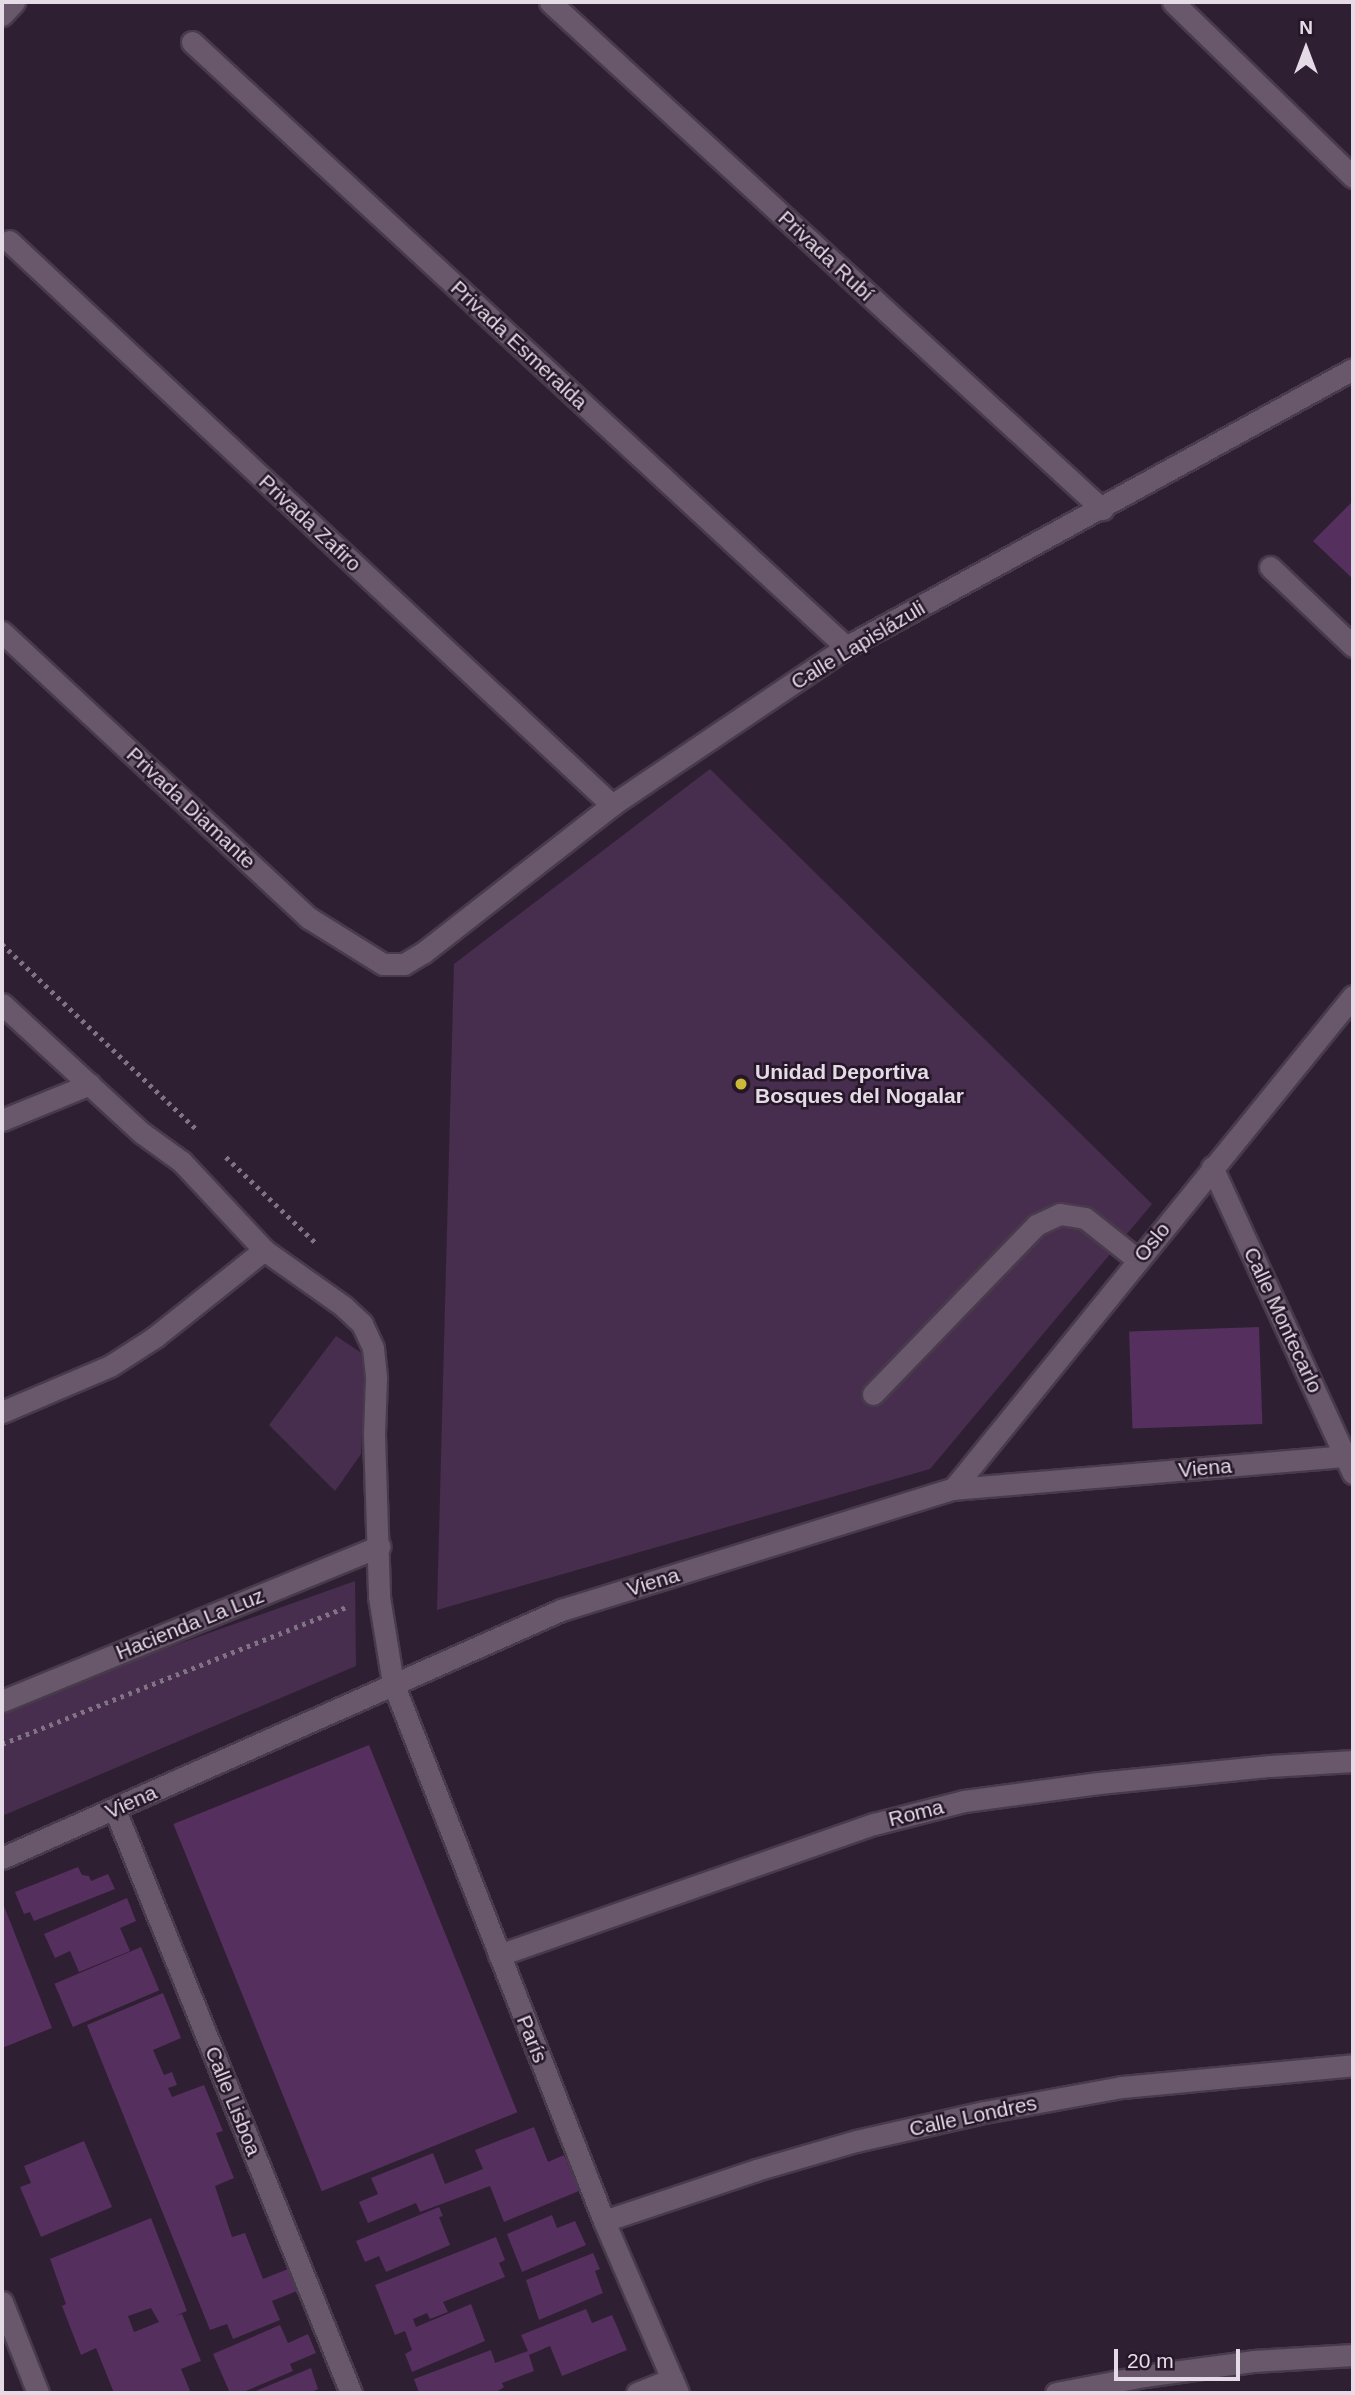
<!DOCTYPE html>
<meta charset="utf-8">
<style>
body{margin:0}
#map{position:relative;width:1355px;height:2395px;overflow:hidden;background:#2f1f32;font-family:Arial,sans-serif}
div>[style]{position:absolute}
.green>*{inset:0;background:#482e4e}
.building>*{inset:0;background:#552f5d;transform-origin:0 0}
.path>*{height:4.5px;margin-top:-2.25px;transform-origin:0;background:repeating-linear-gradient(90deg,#807383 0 3.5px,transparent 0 8.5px)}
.roads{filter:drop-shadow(2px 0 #483b4b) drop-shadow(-2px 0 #483b4b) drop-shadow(0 2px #483b4b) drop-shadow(0 -2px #483b4b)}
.lane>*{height:21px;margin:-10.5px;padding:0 10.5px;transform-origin:10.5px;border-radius:10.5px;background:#69576c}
.street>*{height:21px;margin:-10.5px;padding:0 10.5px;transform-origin:10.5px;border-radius:10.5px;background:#69576c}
.dots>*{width:19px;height:19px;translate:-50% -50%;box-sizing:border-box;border:4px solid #251628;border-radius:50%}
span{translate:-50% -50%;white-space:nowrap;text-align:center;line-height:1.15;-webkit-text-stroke:5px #251628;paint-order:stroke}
.street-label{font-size:21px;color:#e5dbe7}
.poi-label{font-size:21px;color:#e5dbe7;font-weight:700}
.left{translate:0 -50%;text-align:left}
.frame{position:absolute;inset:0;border:4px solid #e5dbe7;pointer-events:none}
.north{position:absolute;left:1271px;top:14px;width:70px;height:70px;-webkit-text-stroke:5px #251628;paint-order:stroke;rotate:0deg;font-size:19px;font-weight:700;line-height:28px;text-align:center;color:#e5dbe7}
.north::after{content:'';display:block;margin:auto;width:24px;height:32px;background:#e5dbe7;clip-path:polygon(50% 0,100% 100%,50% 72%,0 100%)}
.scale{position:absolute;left:1114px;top:2349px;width:126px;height:32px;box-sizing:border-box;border:4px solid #e5dbe7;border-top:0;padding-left:9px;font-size:21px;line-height:24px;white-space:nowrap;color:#e5dbe7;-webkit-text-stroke:5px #251628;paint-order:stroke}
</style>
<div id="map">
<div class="green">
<i style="clip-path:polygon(710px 769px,1152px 1204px,930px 1469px,437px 1610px,454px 964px)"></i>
<i style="clip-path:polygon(336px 1336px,366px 1356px,361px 1454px,335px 1491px,269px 1425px)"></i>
<i style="clip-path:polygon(355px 1581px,356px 1666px,2px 1816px,2px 1707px)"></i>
</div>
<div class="building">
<i style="clip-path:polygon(1353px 501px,1353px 579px,1313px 541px)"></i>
<i style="left:1259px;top:1327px;width:97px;height:130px;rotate:88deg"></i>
<i style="left:369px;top:1745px;width:396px;height:211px;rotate:68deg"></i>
<i style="clip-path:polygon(78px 1867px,82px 1875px,89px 1876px,91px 1881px,108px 1874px,115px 1889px,34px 1921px,30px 1912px,24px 1914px,15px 1892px)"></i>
<i style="clip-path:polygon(127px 1898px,136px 1921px,120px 1928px,130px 1951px,79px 1972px,70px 1951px,55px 1958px,44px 1934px)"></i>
<i style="clip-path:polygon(2px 1901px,52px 2028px,2px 2048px)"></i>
<i style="left:141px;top:1947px;width:47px;height:94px;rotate:67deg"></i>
<i style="clip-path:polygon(163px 1993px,181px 2038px,153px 2050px,164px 2075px,172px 2072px,177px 2085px,168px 2088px,172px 2097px,204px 2085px,223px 2131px,216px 2133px,234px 2178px,215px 2186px,232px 2237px,245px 2233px,263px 2279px,288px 2269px,297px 2291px,272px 2301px,280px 2320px,233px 2339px,227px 2324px,210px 2330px,87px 2025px)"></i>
<i style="clip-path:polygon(534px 2127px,548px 2162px,564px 2155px,579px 2191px,504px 2222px,490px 2186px,420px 2212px,416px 2203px,368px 2223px,359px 2202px,378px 2194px,371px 2178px,433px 2153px,445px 2184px,483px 2169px,475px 2150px)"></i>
<i style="clip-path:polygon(84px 2141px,112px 2207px,41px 2237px,20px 2187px,31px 2183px,24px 2166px)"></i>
<i style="clip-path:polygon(439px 2207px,443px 2216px,439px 2217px,450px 2245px,386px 2272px,379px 2256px,365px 2262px,356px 2241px)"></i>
<i style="clip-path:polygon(552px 2215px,557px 2228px,575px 2221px,586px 2245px,522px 2272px,507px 2234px)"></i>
<i style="clip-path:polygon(evenodd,151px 2218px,187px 2311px,175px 2316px,182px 2314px,201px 2361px,181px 2369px,191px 2393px,114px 2393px,96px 2348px,81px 2355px,62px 2306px,66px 2304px,50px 2259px,151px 2218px,151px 2308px,159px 2322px,134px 2332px,128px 2316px,151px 2308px)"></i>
<i style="clip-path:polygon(496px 2237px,505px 2260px,499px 2263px,505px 2277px,443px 2302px,448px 2312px,430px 2319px,427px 2313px,413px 2319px,416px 2327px,471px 2304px,485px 2341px,412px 2372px,405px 2354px,412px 2350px,405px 2331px,395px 2335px,375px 2285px)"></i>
<i style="clip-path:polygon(593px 2253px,600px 2269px,595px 2271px,603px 2293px,539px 2320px,526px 2280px)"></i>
<i style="clip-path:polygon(586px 2309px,592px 2323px,612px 2315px,627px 2350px,562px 2376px,550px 2346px,529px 2355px,534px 2371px,502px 2383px,504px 2387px,495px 2393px,419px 2393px,414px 2379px,491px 2350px,495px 2363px,528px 2351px,521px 2335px)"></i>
<i style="clip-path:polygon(280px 2325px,288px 2343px,308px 2334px,316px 2353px,290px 2364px,293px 2371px,241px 2393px,230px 2393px,213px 2354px)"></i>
<i style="clip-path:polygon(311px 2368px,318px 2389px,310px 2393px,251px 2393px)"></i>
</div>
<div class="path">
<i style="left:2px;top:944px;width:268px;rotate:43.6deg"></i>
<i style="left:226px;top:1157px;width:126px;rotate:43.7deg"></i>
<i style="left:2px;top:1744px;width:373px;rotate:-21.7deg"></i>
</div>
<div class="roads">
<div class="lane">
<i style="left:1270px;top:567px;width:115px;rotate:43.6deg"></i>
<i style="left:873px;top:1394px;width:235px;rotate:-46deg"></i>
<i style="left:1036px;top:1225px;width:26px;rotate:-25deg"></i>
<i style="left:1060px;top:1214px;width:25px;rotate:9deg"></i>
<i style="left:1085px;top:1218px;width:68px;rotate:38.4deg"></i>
</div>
<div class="street">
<i style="left:550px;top:2px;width:750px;rotate:42.57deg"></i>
<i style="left:1173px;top:2px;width:251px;rotate:44.2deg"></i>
<i style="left:2px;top:15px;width:18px;rotate:-47deg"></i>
<i style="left:192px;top:42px;width:891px;rotate:42.77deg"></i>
<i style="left:9px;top:241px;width:826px;rotate:43.09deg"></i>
<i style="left:2px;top:632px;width:420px;rotate:43deg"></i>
<i style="left:309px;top:918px;width:87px;rotate:31.9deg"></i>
<i style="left:383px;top:964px;width:21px"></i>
<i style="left:404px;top:964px;width:23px;rotate:-31deg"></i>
<i style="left:424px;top:952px;width:239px;rotate:-38deg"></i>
<i style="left:612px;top:805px;width:282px;rotate:-34deg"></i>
<i style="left:846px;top:647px;width:578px;rotate:-28.74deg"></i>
<i style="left:2px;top:1004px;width:190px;rotate:42.7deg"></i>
<i style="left:142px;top:1133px;width:49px;rotate:35.9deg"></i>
<i style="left:182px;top:1162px;width:120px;rotate:47deg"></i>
<i style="left:264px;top:1250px;width:97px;rotate:35.3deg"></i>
<i style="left:343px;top:1306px;width:26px;rotate:43deg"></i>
<i style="left:362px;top:1324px;width:26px;rotate:65deg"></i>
<i style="left:373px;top:1348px;width:31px;rotate:84deg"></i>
<i style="left:376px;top:1379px;width:55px;rotate:92.1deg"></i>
<i style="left:374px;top:1434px;width:163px;rotate:88.2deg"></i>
<i style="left:379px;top:1597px;width:87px;rotate:80.8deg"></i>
<i style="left:393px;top:1683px;width:578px;rotate:68.59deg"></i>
<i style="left:604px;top:2221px;width:187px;rotate:66.7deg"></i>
<i style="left:2px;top:1120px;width:95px;rotate:-22.2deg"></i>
<i style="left:1212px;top:1167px;width:337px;rotate:65.3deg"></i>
<i style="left:2px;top:1412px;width:117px;rotate:-23.1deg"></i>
<i style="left:110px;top:1366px;width:54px;rotate:-32.8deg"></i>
<i style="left:155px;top:1337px;width:139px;rotate:-38.6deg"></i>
<i style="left:953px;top:1489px;width:635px;rotate:-50.95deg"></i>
<i style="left:2px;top:1701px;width:408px;rotate:-22.3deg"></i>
<i style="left:115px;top:1810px;width:629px;rotate:67.96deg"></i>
<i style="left:2px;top:1858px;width:612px;rotate:-23.92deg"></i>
<i style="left:561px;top:1610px;width:410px;rotate:-17.2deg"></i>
<i style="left:953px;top:1489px;width:394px;rotate:-4.8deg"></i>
<i style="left:499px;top:1955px;width:397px;rotate:-19.3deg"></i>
<i style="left:874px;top:1824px;width:93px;rotate:-14.3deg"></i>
<i style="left:964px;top:1801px;width:136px;rotate:-7.6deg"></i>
<i style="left:1099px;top:1783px;width:172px;rotate:-5.7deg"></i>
<i style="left:1270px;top:1766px;width:83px;rotate:-3.4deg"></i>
<i style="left:604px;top:2221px;width:160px;rotate:-18.5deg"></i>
<i style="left:756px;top:2170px;width:104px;rotate:-16.2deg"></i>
<i style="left:856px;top:2141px;width:131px;rotate:-12.8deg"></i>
<i style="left:984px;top:2112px;width:140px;rotate:-10.3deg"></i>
<i style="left:1122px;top:2087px;width:232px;rotate:-5.4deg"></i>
<i style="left:2px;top:2302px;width:98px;rotate:68.4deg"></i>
<i style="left:637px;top:2393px;width:38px;rotate:-22deg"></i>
<i style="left:1056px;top:2393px;width:90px;rotate:-10.9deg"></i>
<i style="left:1144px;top:2376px;width:110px;rotate:-7.8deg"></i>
<i style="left:1253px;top:2361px;width:100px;rotate:-3.4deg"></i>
</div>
</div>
<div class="dots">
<i style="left:741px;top:1084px;background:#cbba39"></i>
</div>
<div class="street-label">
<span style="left:826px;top:256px;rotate:43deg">Privada Rubí</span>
<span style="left:519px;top:345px;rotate:43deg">Privada Esmeralda</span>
<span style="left:310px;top:523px;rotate:43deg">Privada Zafiro</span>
<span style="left:858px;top:645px;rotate:-31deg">Calle Lapislázuli</span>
<span style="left:191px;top:808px;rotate:43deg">Privada Diamante</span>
<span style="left:1152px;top:1242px;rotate:-51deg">Oslo</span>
<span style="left:1283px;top:1320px;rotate:65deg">Calle Montecarlo</span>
<span style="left:1205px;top:1468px;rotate:-5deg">Viena</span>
<span style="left:653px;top:1582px;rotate:-17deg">Viena</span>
<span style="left:190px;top:1624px;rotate:-22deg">Hacienda La Luz</span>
<span style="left:131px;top:1802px;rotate:-24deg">Viena</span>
<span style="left:916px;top:1813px;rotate:-14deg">Roma</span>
<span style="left:532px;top:2039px;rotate:68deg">París</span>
<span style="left:233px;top:2101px;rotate:68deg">Calle Lisboa</span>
<span style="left:973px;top:2116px;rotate:-12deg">Calle Londres</span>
</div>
<div class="poi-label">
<span class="left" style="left:755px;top:1084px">Unidad Deportiva<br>Bosques del Nogalar</span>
</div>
<div class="frame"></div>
<div class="north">N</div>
<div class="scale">20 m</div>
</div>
